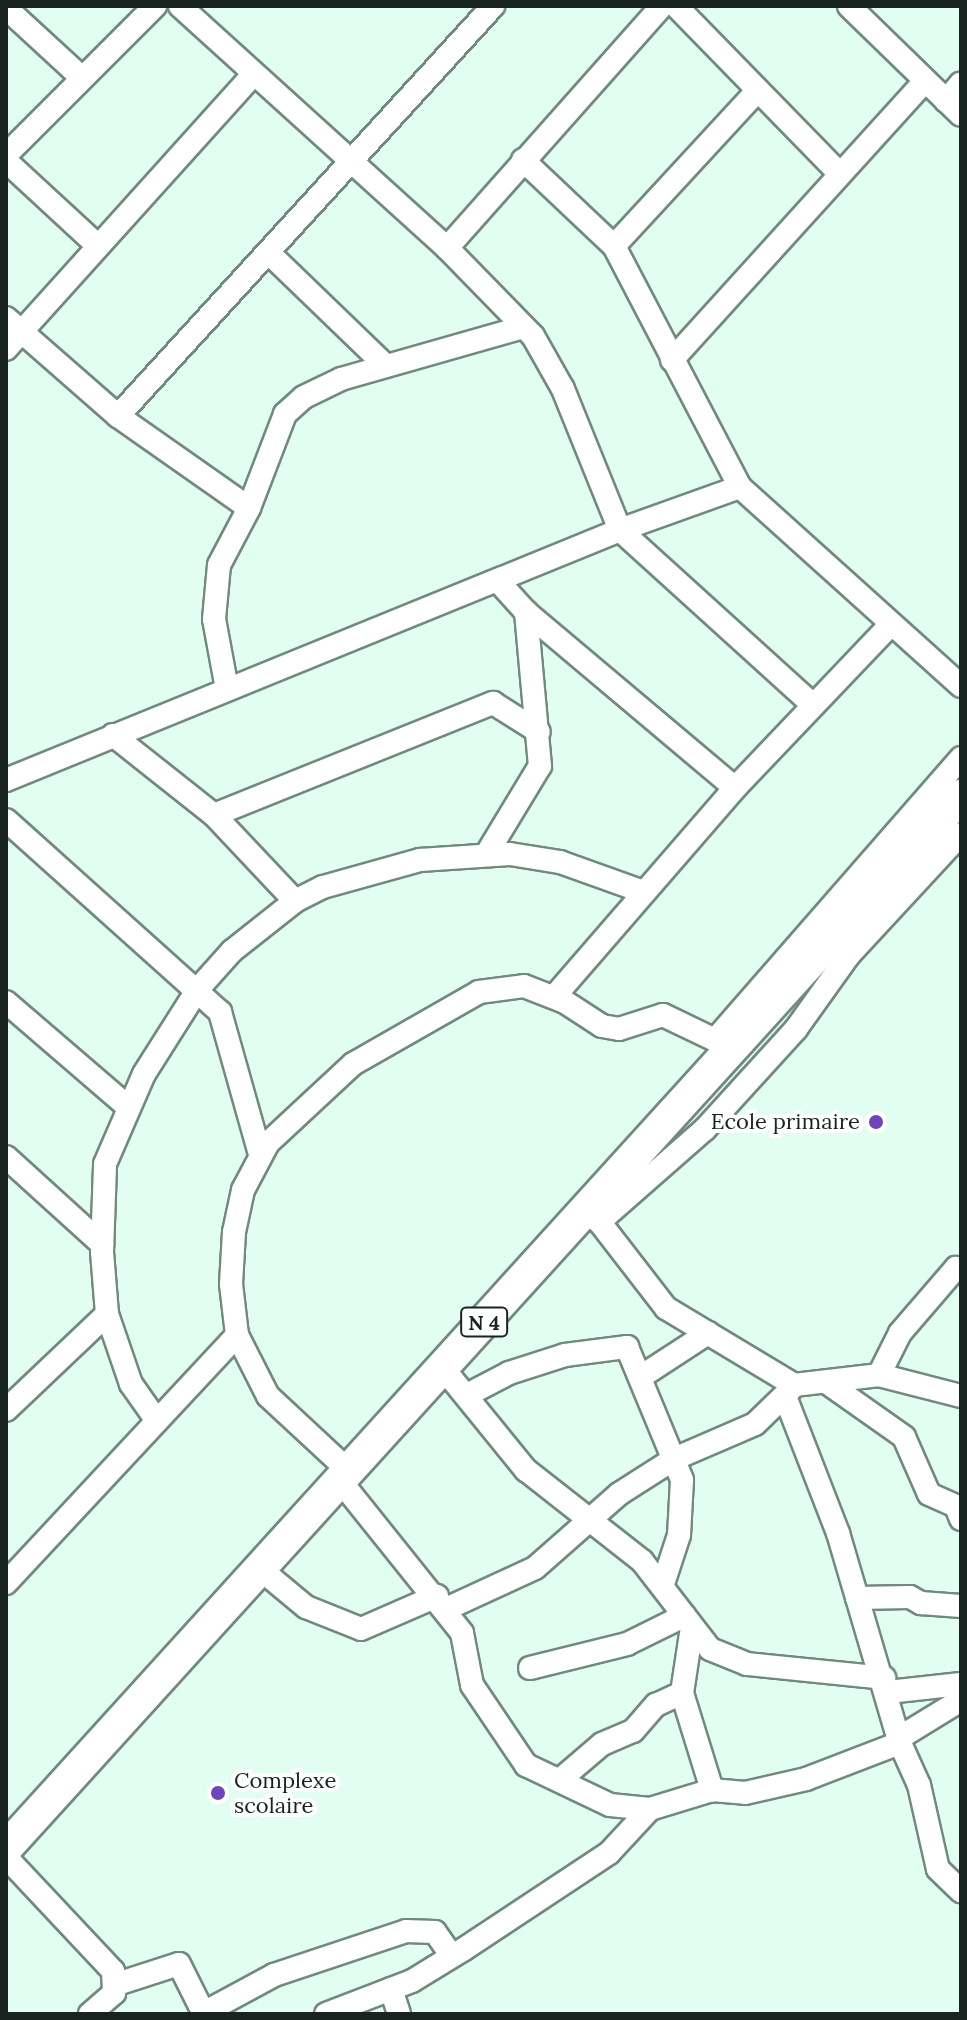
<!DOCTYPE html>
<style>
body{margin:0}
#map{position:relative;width:967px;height:2020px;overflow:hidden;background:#e2fdf1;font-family:Lora,serif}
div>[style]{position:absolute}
.roads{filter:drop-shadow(2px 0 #718a7f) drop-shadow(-2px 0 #718a7f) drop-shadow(0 2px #718a7f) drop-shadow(0 -2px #718a7f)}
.minor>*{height:22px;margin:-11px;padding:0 11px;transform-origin:11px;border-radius:11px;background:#fff}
.highway>*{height:32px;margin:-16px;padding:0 16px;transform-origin:16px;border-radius:16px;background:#fff}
.dots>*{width:22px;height:22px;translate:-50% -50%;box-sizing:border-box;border:4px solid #fff;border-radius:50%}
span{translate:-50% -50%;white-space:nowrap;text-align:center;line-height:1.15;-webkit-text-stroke:8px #fff;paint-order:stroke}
.shield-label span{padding:2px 6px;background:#fff;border:2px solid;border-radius:6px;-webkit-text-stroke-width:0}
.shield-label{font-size:20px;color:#19231f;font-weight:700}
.poi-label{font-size:22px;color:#19231f}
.right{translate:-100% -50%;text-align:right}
.left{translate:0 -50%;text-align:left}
.frame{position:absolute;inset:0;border:8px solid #19231f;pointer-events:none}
</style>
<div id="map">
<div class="roads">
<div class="minor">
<i style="left:180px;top:6px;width:360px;rotate:42.2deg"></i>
<i style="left:447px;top:248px;width:123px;rotate:45.7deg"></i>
<i style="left:533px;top:336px;width:61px;rotate:60.5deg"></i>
<i style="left:563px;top:389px;width:152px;rotate:68deg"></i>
<i style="left:620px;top:530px;width:259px;rotate:42.2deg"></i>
<i style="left:676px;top:6px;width:233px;rotate:45.7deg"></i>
<i style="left:849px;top:6px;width:156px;rotate:44.2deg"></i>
<i style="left:6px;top:8px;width:102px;rotate:42.6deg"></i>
<i style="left:946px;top:101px;width:23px;rotate:-50deg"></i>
<i style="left:6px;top:155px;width:211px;rotate:-45deg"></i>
<i style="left:523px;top:160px;width:125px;rotate:43.4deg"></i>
<i style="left:614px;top:246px;width:272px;rotate:62.4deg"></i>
<i style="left:740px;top:487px;width:297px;rotate:42deg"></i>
<i style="left:6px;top:161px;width:124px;rotate:42.7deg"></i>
<i style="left:614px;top:246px;width:212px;rotate:-47.3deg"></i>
<i style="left:447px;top:248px;width:324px;rotate:-48.4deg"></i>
<i style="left:271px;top:255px;width:157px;rotate:44deg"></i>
<i style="left:6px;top:318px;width:149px;rotate:41.2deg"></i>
<i style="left:118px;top:416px;width:160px;rotate:35.1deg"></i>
<i style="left:6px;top:349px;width:369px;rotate:-48deg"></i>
<i style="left:672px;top:360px;width:375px;rotate:-47.8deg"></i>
<i style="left:118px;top:416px;width:556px;rotate:-47.55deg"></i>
<i style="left:498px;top:581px;width:42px;rotate:47.9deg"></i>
<i style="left:526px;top:612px;width:273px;rotate:40.1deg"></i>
<i style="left:227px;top:689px;width:71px;rotate:-100.5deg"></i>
<i style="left:214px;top:619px;width:54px;rotate:-84.7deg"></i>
<i style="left:219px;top:565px;width:64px;rotate:-62.2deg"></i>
<i style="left:249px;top:508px;width:101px;rotate:-69deg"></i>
<i style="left:285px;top:414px;width:25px;rotate:-42deg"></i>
<i style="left:304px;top:397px;width:41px;rotate:-25.9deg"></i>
<i style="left:341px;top:379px;width:189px;rotate:-15.9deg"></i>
<i style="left:113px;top:735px;width:129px;rotate:38.4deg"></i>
<i style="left:214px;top:815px;width:118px;rotate:46.7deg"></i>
<i style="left:6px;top:780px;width:663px;rotate:-22.15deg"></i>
<i style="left:620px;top:530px;width:127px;rotate:-19.7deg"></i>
<i style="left:214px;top:815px;width:301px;rotate:-21.9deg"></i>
<i style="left:493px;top:703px;width:54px;rotate:32.2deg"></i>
<i style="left:6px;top:820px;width:288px;rotate:41.9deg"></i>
<i style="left:220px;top:1012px;width:148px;rotate:74.3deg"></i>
<i style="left:486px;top:855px;width:104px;rotate:-58.8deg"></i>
<i style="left:540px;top:766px;width:155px;rotate:-95.2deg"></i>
<i style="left:554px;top:997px;width:276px;rotate:-49.1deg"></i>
<i style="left:735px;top:788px;width:226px;rotate:-46.4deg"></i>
<i style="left:6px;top:1002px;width:160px;rotate:40.7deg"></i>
<i style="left:6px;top:1157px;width:130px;rotate:42.2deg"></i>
<i style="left:591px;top:1211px;width:123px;rotate:52.3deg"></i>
<i style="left:666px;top:1308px;width:149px;rotate:31deg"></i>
<i style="left:794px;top:1385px;width:86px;rotate:-6.7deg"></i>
<i style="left:879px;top:1375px;width:85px;rotate:14.4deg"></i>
<i style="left:599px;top:1222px;width:141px;rotate:-41.3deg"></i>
<i style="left:705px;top:1129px;width:135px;rotate:-47.7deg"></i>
<i style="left:796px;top:1029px;width:90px;rotate:-54.5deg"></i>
<i style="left:848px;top:956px;width:166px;rotate:-47.2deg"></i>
<i style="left:443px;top:1368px;width:132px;rotate:50.9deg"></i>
<i style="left:526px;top:1470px;width:147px;rotate:38.1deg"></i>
<i style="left:642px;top:1561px;width:111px;rotate:52.3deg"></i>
<i style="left:710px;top:1649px;width:40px;rotate:22deg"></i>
<i style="left:747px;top:1664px;width:138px;rotate:5.8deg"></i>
<i style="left:879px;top:1375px;width:47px;rotate:-63.4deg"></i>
<i style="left:900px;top:1333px;width:86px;rotate:-49.3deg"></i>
<i style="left:956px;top:1268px;width:5px;rotate:22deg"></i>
<i style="left:642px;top:1376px;width:79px;rotate:-33.1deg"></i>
<i style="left:829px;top:1384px;width:92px;rotate:35.2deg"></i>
<i style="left:904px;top:1437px;width:62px;rotate:66.3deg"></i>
<i style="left:929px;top:1494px;width:30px;rotate:24deg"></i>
<i style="left:956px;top:1506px;width:14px;rotate:69deg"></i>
<i style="left:467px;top:1395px;width:47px;rotate:-27.6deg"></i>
<i style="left:509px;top:1373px;width:59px;rotate:-17.8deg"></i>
<i style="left:565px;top:1355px;width:63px;rotate:-7.4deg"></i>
<i style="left:627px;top:1347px;width:144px;rotate:67.5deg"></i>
<i style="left:682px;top:1480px;width:55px;rotate:93.1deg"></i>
<i style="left:679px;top:1535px;width:52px;rotate:108.1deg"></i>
<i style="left:786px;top:1399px;width:144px;rotate:68.8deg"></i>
<i style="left:838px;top:1533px;width:219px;rotate:73.6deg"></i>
<i style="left:900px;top:1743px;width:46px;rotate:65.7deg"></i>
<i style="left:919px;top:1785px;width:86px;rotate:77.3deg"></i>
<i style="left:938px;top:1869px;width:32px;rotate:44deg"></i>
<i style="left:6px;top:1410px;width:139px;rotate:-43.5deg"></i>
<i style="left:155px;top:1418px;width:42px;rotate:-125.2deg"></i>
<i style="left:131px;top:1384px;width:74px;rotate:-108.9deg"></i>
<i style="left:107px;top:1314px;width:62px;rotate:-94.6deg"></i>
<i style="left:102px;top:1252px;width:88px;rotate:-88deg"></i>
<i style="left:105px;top:1164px;width:98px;rotate:-66.6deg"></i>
<i style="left:144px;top:1074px;width:101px;rotate:-57.6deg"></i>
<i style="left:198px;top:989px;width:51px;rotate:-48.2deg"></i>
<i style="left:232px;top:951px;width:80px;rotate:-38.4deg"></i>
<i style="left:295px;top:901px;width:31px;rotate:-27deg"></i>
<i style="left:323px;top:887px;width:101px;rotate:-15.6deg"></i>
<i style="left:420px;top:860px;width:90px;rotate:-3.8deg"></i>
<i style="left:510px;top:854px;width:51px;rotate:9.1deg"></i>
<i style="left:560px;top:862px;width:89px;rotate:19.7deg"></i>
<i style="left:351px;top:1473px;width:113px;rotate:-137.1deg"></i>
<i style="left:268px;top:1396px;width:68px;rotate:-116.9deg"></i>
<i style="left:237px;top:1335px;width:51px;rotate:-96.7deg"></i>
<i style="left:231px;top:1284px;width:52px;rotate:-86.7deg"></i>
<i style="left:234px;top:1232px;width:43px;rotate:-77.9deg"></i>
<i style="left:243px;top:1190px;width:53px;rotate:-62deg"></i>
<i style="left:268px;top:1143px;width:116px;rotate:-42.9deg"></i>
<i style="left:353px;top:1064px;width:145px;rotate:-29.7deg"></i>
<i style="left:479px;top:992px;width:45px;rotate:-7.6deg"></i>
<i style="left:524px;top:986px;width:44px;rotate:21.3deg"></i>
<i style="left:565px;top:1002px;width:44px;rotate:33deg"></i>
<i style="left:602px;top:1026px;width:17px;rotate:10deg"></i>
<i style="left:619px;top:1029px;width:46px;rotate:-17.7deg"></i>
<i style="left:663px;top:1015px;width:58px;rotate:25.7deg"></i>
<i style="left:715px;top:1040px;width:374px;rotate:-48.9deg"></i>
<i style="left:342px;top:1483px;width:192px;rotate:51.3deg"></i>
<i style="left:462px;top:1633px;width:53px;rotate:79.1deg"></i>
<i style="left:472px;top:1685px;width:97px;rotate:56deg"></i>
<i style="left:526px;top:1765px;width:93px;rotate:25.5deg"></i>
<i style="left:610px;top:1805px;width:40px;rotate:5.7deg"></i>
<i style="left:259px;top:1568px;width:61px;rotate:39.7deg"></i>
<i style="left:306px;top:1607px;width:59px;rotate:21.8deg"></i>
<i style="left:361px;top:1629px;width:83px;rotate:-23.5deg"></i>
<i style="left:6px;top:1583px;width:339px;rotate:-47deg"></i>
<i style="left:857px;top:1598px;width:53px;rotate:-1.1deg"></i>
<i style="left:910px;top:1597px;width:13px;rotate:29deg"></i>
<i style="left:921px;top:1603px;width:40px;rotate:4.3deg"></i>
<i style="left:446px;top:1609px;width:98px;rotate:-24.7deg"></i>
<i style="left:535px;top:1568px;width:112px;rotate:-41.4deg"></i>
<i style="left:619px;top:1494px;width:65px;rotate:-32.5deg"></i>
<i style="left:674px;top:1459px;width:88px;rotate:-23.4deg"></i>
<i style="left:755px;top:1424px;width:50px;rotate:-44.2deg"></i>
<i style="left:692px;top:1627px;width:67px;rotate:98.6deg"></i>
<i style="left:682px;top:1693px;width:102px;rotate:72.8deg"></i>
<i style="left:530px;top:1668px;width:100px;rotate:-13.9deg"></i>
<i style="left:627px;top:1644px;width:64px;rotate:-26.2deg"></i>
<i style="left:888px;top:1692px;width:73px;rotate:-6.3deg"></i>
<i style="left:899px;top:1738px;width:73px;rotate:-31.5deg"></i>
<i style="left:561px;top:1779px;width:54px;rotate:-40.5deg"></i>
<i style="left:602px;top:1744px;width:34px;rotate:-23deg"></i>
<i style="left:633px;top:1731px;width:35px;rotate:-49deg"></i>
<i style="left:656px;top:1705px;width:29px;rotate:-25deg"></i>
<i style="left:6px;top:1857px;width:156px;rotate:46.8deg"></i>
<i style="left:113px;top:1971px;width:22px;rotate:87deg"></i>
<i style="left:114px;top:1993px;width:32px;rotate:139deg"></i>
<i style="left:117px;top:1984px;width:65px;rotate:-17.9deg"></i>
<i style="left:179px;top:1964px;width:56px;rotate:63.4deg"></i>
<i style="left:391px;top:1989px;width:26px;rotate:72deg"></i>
<i style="left:202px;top:2014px;width:82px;rotate:-28.4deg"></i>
<i style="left:274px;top:1975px;width:139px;rotate:-18.4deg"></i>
<i style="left:406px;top:1931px;width:29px;rotate:2deg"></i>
<i style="left:435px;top:1932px;width:29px;rotate:55deg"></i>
<i style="left:326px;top:2014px;width:92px;rotate:-21deg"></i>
<i style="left:412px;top:1981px;width:61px;rotate:-31.6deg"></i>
<i style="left:464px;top:1949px;width:174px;rotate:-33.5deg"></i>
<i style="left:609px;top:1853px;width:60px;rotate:-47deg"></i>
<i style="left:650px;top:1809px;width:65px;rotate:-17deg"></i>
<i style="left:712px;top:1790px;width:33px;rotate:5deg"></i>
<i style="left:745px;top:1793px;width:63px;rotate:-12.9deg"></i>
<i style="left:806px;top:1779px;width:101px;rotate:-21deg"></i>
</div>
<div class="highway">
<i style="left:6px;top:1848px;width:1421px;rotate:-47.77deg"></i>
</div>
</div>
<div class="dots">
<i style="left:876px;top:1122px;background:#6d46be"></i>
<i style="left:218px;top:1793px;background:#6d46be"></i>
</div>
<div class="shield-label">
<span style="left:484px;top:1322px">N 4</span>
</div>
<div class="poi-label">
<span class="right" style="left:860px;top:1122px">Ecole primaire</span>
<span class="left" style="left:234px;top:1793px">Complexe<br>scolaire</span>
</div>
<div class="frame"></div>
</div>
